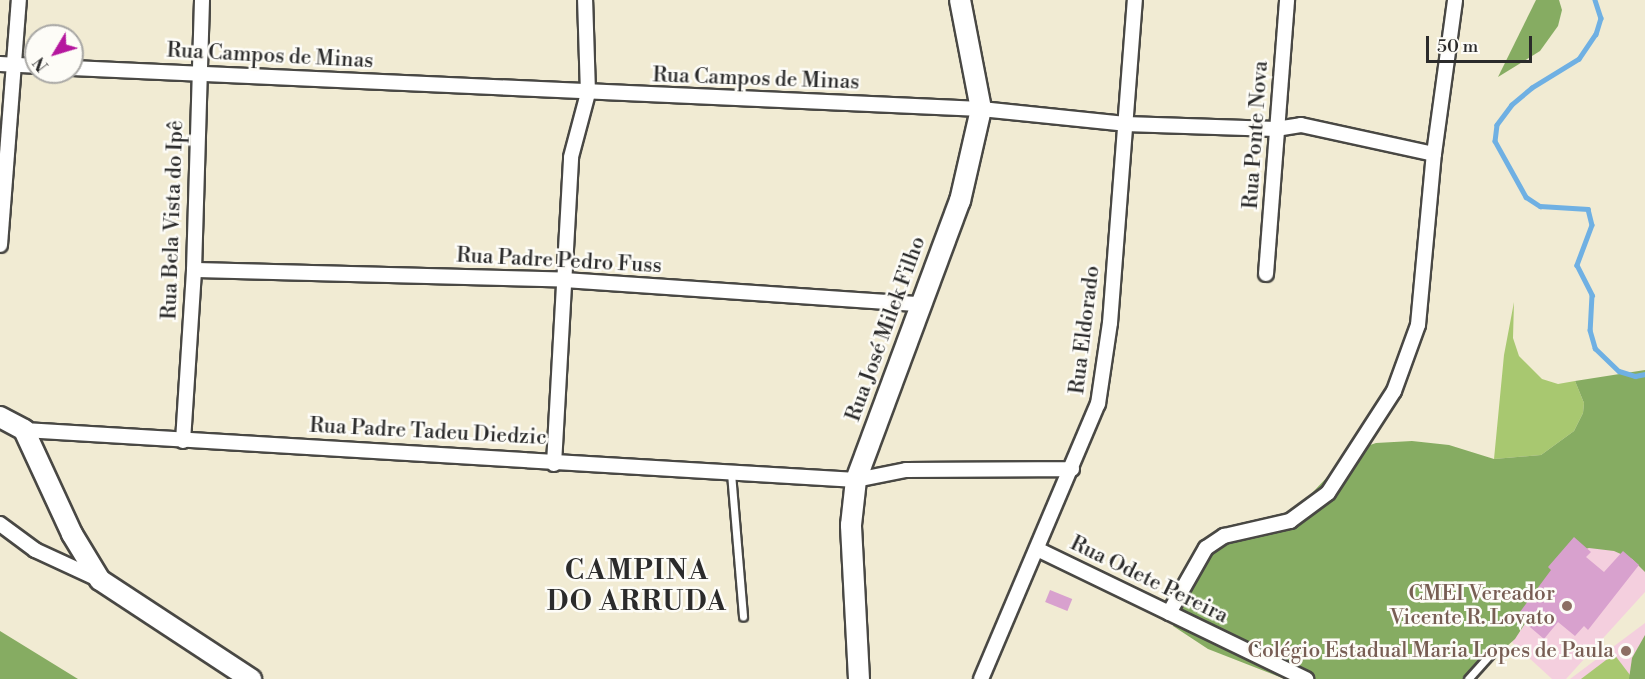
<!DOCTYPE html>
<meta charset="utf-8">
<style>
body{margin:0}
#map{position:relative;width:1645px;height:679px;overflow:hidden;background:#f1ebd3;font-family:"Libre Bodoni",serif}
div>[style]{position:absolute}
.built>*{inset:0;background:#f4cfde}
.green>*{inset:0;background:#a8c870}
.forest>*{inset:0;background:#86ac62}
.stream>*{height:4.5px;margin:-2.25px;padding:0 2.25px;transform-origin:2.25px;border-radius:2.25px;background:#6fb0e3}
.building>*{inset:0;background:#d8a1ce;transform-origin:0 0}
.roads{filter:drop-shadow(2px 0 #494844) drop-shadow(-2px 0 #494844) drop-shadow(0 2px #494844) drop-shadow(0 -2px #494844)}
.lane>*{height:7px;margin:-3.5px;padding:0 3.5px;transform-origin:3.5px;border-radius:3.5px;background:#fff}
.street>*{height:14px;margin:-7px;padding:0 7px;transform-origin:7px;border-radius:7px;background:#fff}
.secondary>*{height:20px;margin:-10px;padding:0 10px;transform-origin:10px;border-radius:10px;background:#fff}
.dots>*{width:16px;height:16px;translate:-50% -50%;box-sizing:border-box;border:3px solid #fdfcf7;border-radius:50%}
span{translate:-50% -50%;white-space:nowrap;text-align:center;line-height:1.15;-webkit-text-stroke:5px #fdfcf7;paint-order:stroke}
.street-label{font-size:21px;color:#2b2b2b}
.education-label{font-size:21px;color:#785e54}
.right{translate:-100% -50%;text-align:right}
.district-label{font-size:27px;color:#2b2b2b;font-weight:700;letter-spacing:1.5px}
.north{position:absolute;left:24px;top:24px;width:60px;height:60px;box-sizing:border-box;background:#fdfcf7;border:2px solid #a9a8a5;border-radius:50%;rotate:232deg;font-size:16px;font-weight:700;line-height:24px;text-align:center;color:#2b2b2b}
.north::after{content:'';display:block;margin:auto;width:21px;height:27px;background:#b5179e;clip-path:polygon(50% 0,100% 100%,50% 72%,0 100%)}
.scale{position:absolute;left:1426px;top:36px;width:106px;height:27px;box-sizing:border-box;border:3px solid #2b2b2b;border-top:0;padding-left:8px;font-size:18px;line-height:21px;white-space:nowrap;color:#2b2b2b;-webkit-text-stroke:4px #fdfcf7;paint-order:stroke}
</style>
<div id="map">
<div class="built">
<i style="clip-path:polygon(1589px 510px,1645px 561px,1645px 592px,1566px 679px,1552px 679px,1489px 621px)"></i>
<i style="clip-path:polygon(1645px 623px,1645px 679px,1570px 679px)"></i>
</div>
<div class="green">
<i style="clip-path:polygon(1514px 302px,1513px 338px,1519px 356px,1542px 379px,1558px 384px,1575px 381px,1584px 403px,1583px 413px,1574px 431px,1541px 455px,1494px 459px,1504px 355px)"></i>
<i style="clip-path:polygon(1614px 654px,1633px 679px,1581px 679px)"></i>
</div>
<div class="forest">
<i style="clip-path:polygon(1536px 0,1559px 0,1562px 10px,1558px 26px,1540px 51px,1498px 77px)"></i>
<i style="clip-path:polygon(1645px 370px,1645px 572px,1632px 559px,1614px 551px,1589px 548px,1571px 553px,1515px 639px,1470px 679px,1285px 679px,1208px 649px,1173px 626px,1183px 597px,1209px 548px,1294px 512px,1352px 451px,1376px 443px,1412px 441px,1449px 445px,1494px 459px,1541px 455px,1574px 431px,1583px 413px,1584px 403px,1575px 381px)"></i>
<i style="clip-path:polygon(0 631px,78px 679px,0 679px)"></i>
<i style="clip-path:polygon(1645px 635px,1645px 679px,1629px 679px,1632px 658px)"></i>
</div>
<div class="stream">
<i style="left:1595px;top:0;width:19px;rotate:72deg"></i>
<i style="left:1601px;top:18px;width:17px;rotate:107deg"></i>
<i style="left:1596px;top:34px;width:30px;rotate:124deg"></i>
<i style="left:1579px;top:59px;width:55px;rotate:148.3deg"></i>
<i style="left:1532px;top:88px;width:26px;rotate:140deg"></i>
<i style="left:1512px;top:105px;width:25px;rotate:127deg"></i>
<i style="left:1497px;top:125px;width:16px;rotate:97deg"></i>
<i style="left:1495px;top:141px;width:64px;rotate:61deg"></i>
<i style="left:1526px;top:197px;width:17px;rotate:33deg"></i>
<i style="left:1540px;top:206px;width:48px;rotate:3.6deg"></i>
<i style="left:1588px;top:209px;width:16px;rotate:76deg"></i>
<i style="left:1592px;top:225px;width:43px;rotate:110.6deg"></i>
<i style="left:1577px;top:265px;width:34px;rotate:63deg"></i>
<i style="left:1592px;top:295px;width:35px;rotate:93deg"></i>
<i style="left:1590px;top:330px;width:19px;rotate:74deg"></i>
<i style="left:1595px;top:348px;width:33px;rotate:44deg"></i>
<i style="left:1619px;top:371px;width:17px;rotate:17deg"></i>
<i style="left:1635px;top:376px;width:10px;rotate:-11deg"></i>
</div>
<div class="building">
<i style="clip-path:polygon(1574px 537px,1591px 552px,1586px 557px,1604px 572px,1623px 551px,1639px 565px,1588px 630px,1584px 626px,1575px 636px,1558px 622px,1544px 639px,1517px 616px,1551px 570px,1548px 567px)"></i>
<i style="left:1050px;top:590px;width:24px;height:13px;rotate:22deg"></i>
</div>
<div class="roads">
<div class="lane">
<i style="left:731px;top:473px;width:144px;rotate:85.2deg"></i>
<i style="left:1468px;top:679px;width:39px;rotate:-48deg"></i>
</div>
<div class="street">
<i style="left:0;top:64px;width:36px;rotate:3deg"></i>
<i style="left:72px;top:68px;width:910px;rotate:2.58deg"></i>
<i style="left:981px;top:109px;width:145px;rotate:5.9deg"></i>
<i style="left:1125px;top:124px;width:151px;rotate:1.9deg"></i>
<i style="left:1276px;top:129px;width:25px;rotate:-9deg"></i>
<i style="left:1301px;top:125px;width:136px;rotate:12.3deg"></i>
<i style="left:0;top:245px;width:246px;rotate:-85.6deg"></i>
<i style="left:194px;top:270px;width:370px;rotate:1.5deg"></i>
<i style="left:564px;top:280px;width:357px;rotate:3.9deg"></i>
<i style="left:1266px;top:274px;width:275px;rotate:-85.6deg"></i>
<i style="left:24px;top:430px;width:834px;rotate:3.44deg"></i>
<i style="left:856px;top:480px;width:51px;rotate:-11.3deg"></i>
<i style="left:906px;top:470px;width:166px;rotate:-0.3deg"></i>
<i style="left:183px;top:441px;width:171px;rotate:-86.3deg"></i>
<i style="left:194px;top:270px;width:270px;rotate:-88.3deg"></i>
<i style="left:554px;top:464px;width:307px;rotate:-86.8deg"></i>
<i style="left:571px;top:157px;width:66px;rotate:-75.1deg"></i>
<i style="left:588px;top:93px;width:93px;rotate:-91.8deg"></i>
<i style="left:0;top:524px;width:44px;rotate:36.6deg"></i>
<i style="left:35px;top:550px;width:72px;rotate:24.8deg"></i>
<i style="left:1039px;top:550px;width:297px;rotate:25.8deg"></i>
<i style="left:1169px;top:613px;width:75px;rotate:-60.4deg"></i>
<i style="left:1206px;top:548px;width:22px;rotate:-34deg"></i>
<i style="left:1224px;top:536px;width:68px;rotate:-12.8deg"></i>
<i style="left:1290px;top:521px;width:47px;rotate:-36.4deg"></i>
<i style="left:1328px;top:493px;width:121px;rotate:-57.1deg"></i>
<i style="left:1394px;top:391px;width:70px;rotate:-70deg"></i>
<i style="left:1418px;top:325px;width:172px;rotate:-84.7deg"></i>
<i style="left:1434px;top:154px;width:155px;rotate:-82.2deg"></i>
<i style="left:981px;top:679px;width:299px;rotate:-67deg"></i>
<i style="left:1098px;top:404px;width:82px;rotate:-81.6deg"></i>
<i style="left:1110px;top:323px;width:324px;rotate:-85.6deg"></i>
</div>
<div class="secondary">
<i style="left:0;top:417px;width:27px;rotate:28deg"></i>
<i style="left:24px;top:430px;width:115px;rotate:65.2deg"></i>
<i style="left:72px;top:534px;width:54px;rotate:58.7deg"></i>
<i style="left:100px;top:580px;width:181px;rotate:33.3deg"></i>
<i style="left:859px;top:679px;width:154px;rotate:-93deg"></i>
<i style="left:851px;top:525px;width:45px;rotate:-83.7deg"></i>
<i style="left:856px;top:480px;width:298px;rotate:-69.6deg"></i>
<i style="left:960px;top:201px;width:94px;rotate:-77.1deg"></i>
<i style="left:981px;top:109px;width:111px;rotate:-100.9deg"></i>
</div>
</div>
<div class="dots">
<i style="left:1567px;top:606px;background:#8d6e63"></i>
<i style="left:1626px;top:651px;background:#8d6e63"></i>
</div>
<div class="street-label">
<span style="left:270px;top:56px;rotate:3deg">Rua Campos de Minas</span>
<span style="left:756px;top:79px;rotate:2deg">Rua Campos de Minas</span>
<span style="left:1256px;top:135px;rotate:-86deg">Rua Ponte Nova</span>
<span style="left:173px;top:220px;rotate:-88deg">Rua Bela Vista do Ipê</span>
<span style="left:559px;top:261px;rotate:3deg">Rua Padre Pedro Fuss</span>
<span style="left:886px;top:329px;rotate:-70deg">Rua José Milek Filho</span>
<span style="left:1085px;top:330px;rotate:-83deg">Rua Eldorado</span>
<span style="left:428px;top:432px;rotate:3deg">Rua Padre Tadeu Diedzic</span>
<span style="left:1149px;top:580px;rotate:26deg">Rua Odete Pereira</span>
</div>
<div class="education-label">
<span class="right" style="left:1555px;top:606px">CMEI Vereador<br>Vicente R. Lovato</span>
<span class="right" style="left:1614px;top:651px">Colégio Estadual Maria Lopes de Paula</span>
</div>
<div class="district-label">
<span style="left:637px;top:587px">CAMPINA<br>DO ARRUDA</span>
</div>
<div class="north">N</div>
<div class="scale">50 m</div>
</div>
